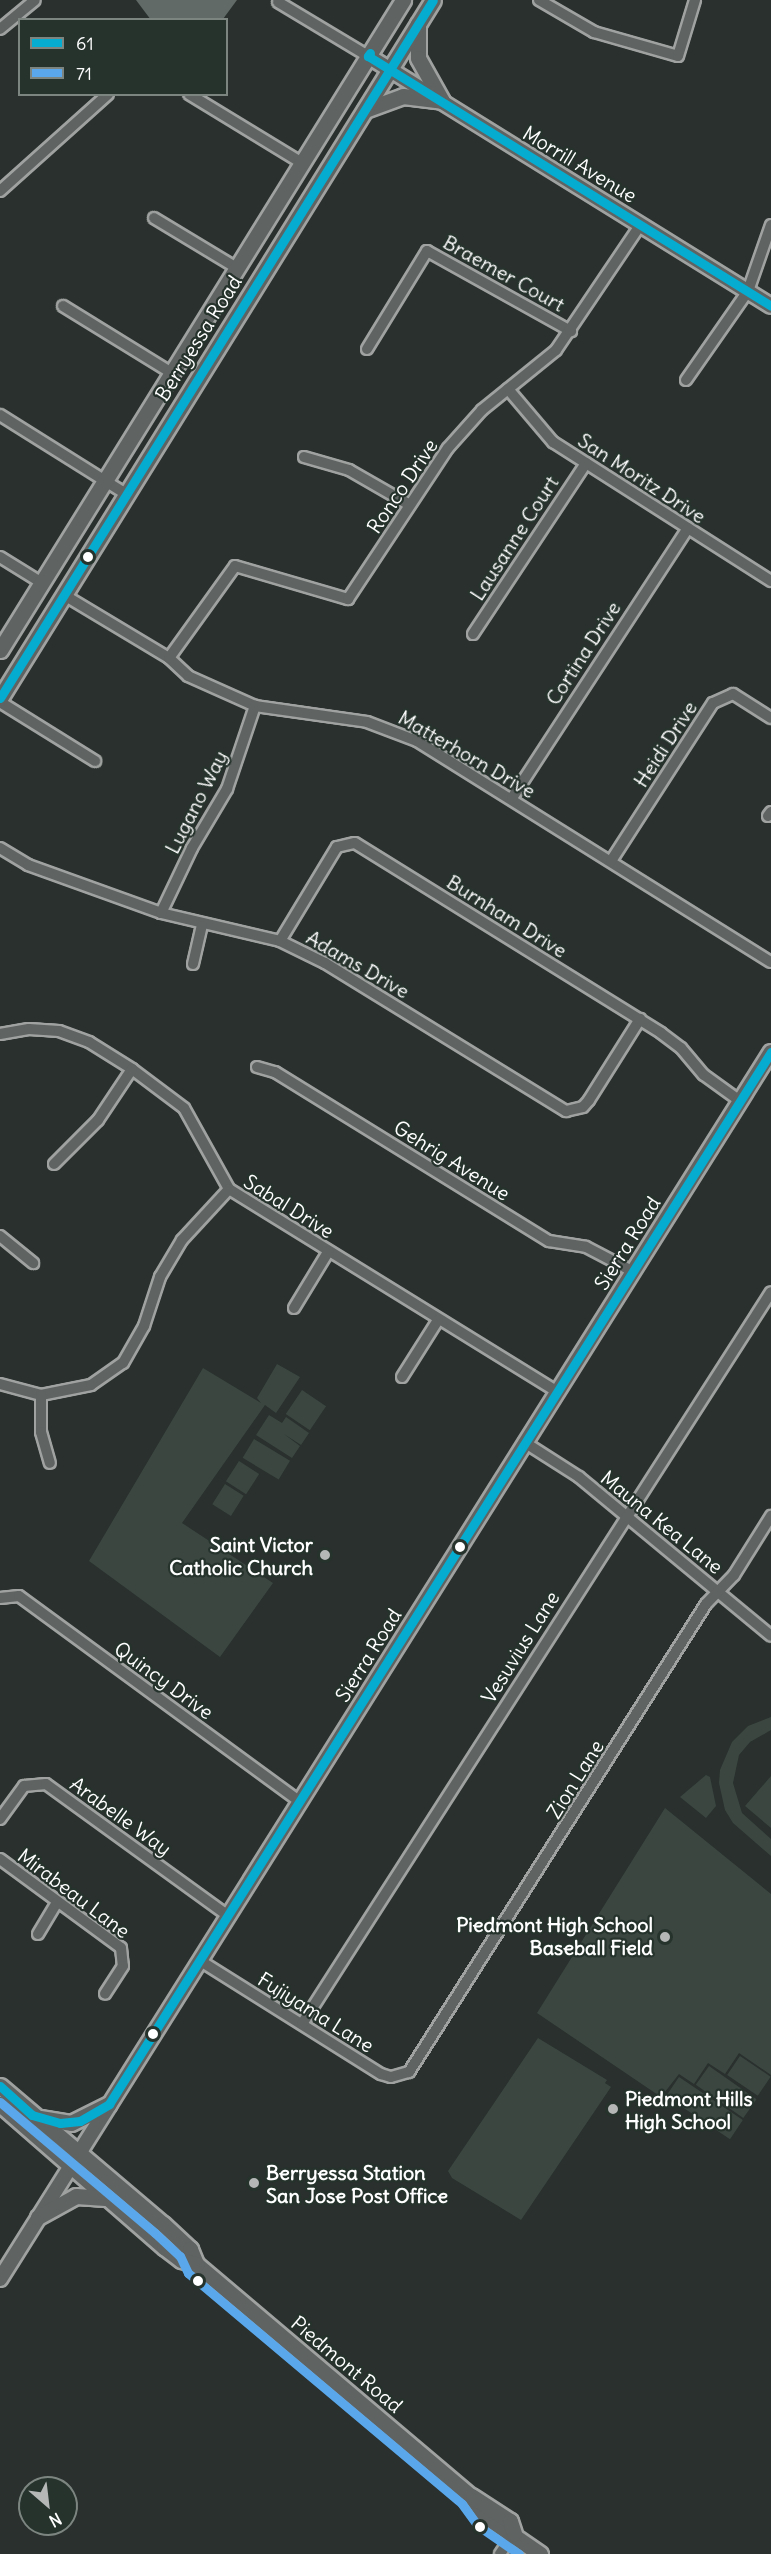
<!DOCTYPE html>
<style>
body{margin:0}
#map{position:relative;width:771px;height:2554px;overflow:hidden;background:#29302d;font-family:Delius,sans-serif}
div>[style]{position:absolute}
.green>*{inset:0;background:#3b4641;transform-origin:0 0}
.water>*{inset:0;background:#616a66}
.roads{filter:drop-shadow(2px 0 #9fa2a0) drop-shadow(-2px 0 #9fa2a0) drop-shadow(0 2px #9fa2a0) drop-shadow(0 -2px #9fa2a0)}
.minor>*{height:10px;margin:-5px;padding:0 5px;transform-origin:5px;border-radius:5px;background:#5f6362}
.tertiary>*{height:14px;margin:-7px;padding:0 7px;transform-origin:7px;border-radius:7px;background:#5f6362}
.secondary>*{height:15px;margin:-7.5px;padding:0 7.5px;transform-origin:7.5px;border-radius:7.5px;background:#5f6362}
.bus-1>*{height:9px;margin:-4.5px;padding:0 4.5px;transform-origin:4.5px;border-radius:4.5px;background:#06acd0}
.bus-2>*{height:9px;margin:-4.5px;padding:0 4.5px;transform-origin:4.5px;border-radius:4.5px;background:#5aa8eb}
.dots>*{width:16px;height:16px;translate:-50% -50%;box-sizing:border-box;border:3px solid #26332d;border-radius:50%}
span{translate:-50% -50%;white-space:nowrap;text-align:center;line-height:1.15;-webkit-text-stroke:4.5px #26332d;paint-order:stroke}
.street-label{font-size:20px;color:#fff}
.poi-label{font-size:20px;color:#fff;font-weight:700}
.right{translate:-100% -50%;text-align:right}
.left{translate:0 -50%;text-align:left}
.legend{position:absolute;left:18px;top:18px;width:210px;height:78px;box-sizing:border-box;background:#26332d;border:2px solid #7d8581;margin:0;padding:8px 10px;list-style:none;font-size:18px;color:#fff}
.legend li{display:flex;align-items:center;gap:12px;height:30px}
.legend b{width:30px;border:2px solid #7d8581}
.north{position:absolute;left:18px;top:2476px;width:60px;height:60px;box-sizing:border-box;background:#26332d;border:2px solid #7d8581;border-radius:50%;rotate:152deg;font-size:16px;font-weight:700;line-height:24px;text-align:center;color:#fff}
.north::after{content:'';display:block;margin:auto;width:21px;height:27px;background:#b4b7b6;clip-path:polygon(50% 0,100% 100%,50% 72%,0 100%)}
</style>
<div id="map">
<div class="green">
<i style="clip-path:polygon(277px 1364px,300px 1377px,276px 1413px,265px 1405px,182px 1523px,273px 1583px,220px 1657px,89px 1561px,203px 1368px,261px 1403px,257px 1398px)"></i>
<i style="left:302px;top:1390px;width:29px;height:29px;rotate:34deg"></i>
<i style="clip-path:polygon(269px 1415px,282px 1423px,286px 1417px,309px 1433px,301px 1445px,284px 1434px,300px 1446px,292px 1458px,256px 1435px)"></i>
<i style="left:254px;top:1439px;width:42px;height:22px;rotate:31deg"></i>
<i style="left:239px;top:1461px;width:24px;height:24px;rotate:33deg"></i>
<i style="left:225px;top:1484px;width:22px;height:24px;rotate:32deg"></i>
<i style="clip-path:polygon(771px 1717px,771px 1730px,750px 1742px,739px 1755px,733px 1783px,742px 1813px,771px 1839px,771px 1856px,733px 1823px,725px 1810px,719px 1783px,720px 1770px,732px 1742px,748px 1726px)"></i>
<i style="clip-path:polygon(706px 1775px,710px 1777px,716px 1806px,706px 1818px,680px 1797px)"></i>
<i style="clip-path:polygon(771px 1776px,771px 1828px,745px 1806px)"></i>
<i style="clip-path:polygon(665px 1808px,771px 1894px,771px 2075px,739px 2053px,725px 2074px,708px 2063px,694px 2084px,679px 2074px,661px 2097px,537px 2013px)"></i>
<i style="clip-path:polygon(538px 2038px,607px 2080px,605px 2083px,611px 2087px,521px 2220px,452px 2178px,448px 2171px)"></i>
<i style="left:740px;top:2056px;width:37px;height:23px;rotate:34deg"></i>
<i style="left:709px;top:2066px;width:58px;height:23px;rotate:35deg"></i>
<i style="left:679px;top:2077px;width:77px;height:23px;rotate:34deg"></i>
</div>
<div class="water">
<i style="clip-path:polygon(136px 0,237px 0,223px 19px,151px 20px)"></i>
</div>
<div class="roads">
<div class="minor">
<i style="left:539px;top:0;width:64px;rotate:30.2deg"></i>
<i style="left:594px;top:32px;width:87px;rotate:15.9deg"></i>
<i style="left:678px;top:56px;width:59px;rotate:-73.1deg"></i>
<i style="left:278px;top:2px;width:105px;rotate:31deg"></i>
<i style="left:0;top:29px;width:45px;rotate:-39.6deg"></i>
<i style="left:189px;top:94px;width:132px;rotate:31.4deg"></i>
<i style="left:0;top:191px;width:145px;rotate:-41.9deg"></i>
<i style="left:154px;top:218px;width:97px;rotate:31.1deg"></i>
<i style="left:63px;top:306px;width:128px;rotate:31.6deg"></i>
<i style="left:367px;top:349px;width:115px;rotate:-58.5deg"></i>
<i style="left:427px;top:251px;width:165px;rotate:29.1deg"></i>
<i style="left:686px;top:380px;width:108px;rotate:-55.1deg"></i>
<i style="left:748px;top:291px;width:70px;rotate:-70.8deg"></i>
<i style="left:508px;top:389px;width:70px;rotate:49.7deg"></i>
<i style="left:553px;top:442px;width:259px;rotate:32.5deg"></i>
<i style="left:0;top:415px;width:149px;rotate:32.1deg"></i>
<i style="left:304px;top:457px;width:47px;rotate:16.1deg"></i>
<i style="left:349px;top:470px;width:70px;rotate:29.8deg"></i>
<i style="left:0;top:557px;width:49px;rotate:31.8deg"></i>
<i style="left:64px;top:595px;width:122px;rotate:31deg"></i>
<i style="left:169px;top:658px;width:26px;rotate:43deg"></i>
<i style="left:188px;top:676px;width:73px;rotate:24.1deg"></i>
<i style="left:255px;top:706px;width:113px;rotate:8.1deg"></i>
<i style="left:367px;top:722px;width:53px;rotate:20.8deg"></i>
<i style="left:417px;top:741px;width:417px;rotate:32deg"></i>
<i style="left:473px;top:634px;width:205px;rotate:-56.5deg"></i>
<i style="left:169px;top:658px;width:113px;rotate:-54.3deg"></i>
<i style="left:235px;top:566px;width:118px;rotate:16.3deg"></i>
<i style="left:348px;top:599px;width:181px;rotate:-56.5deg"></i>
<i style="left:448px;top:448px;width:51px;rotate:-48.2deg"></i>
<i style="left:482px;top:410px;width:95px;rotate:-39deg"></i>
<i style="left:556px;top:350px;width:152px;rotate:-56deg"></i>
<i style="left:0;top:702px;width:112px;rotate:31.8deg"></i>
<i style="left:512px;top:798px;width:322px;rotate:-56.9deg"></i>
<i style="left:768px;top:816px;width:5px;rotate:-53deg"></i>
<i style="left:0;top:848px;width:33px;rotate:31deg"></i>
<i style="left:28px;top:865px;width:141px;rotate:19.8deg"></i>
<i style="left:161px;top:913px;width:122px;rotate:13.2deg"></i>
<i style="left:280px;top:941px;width:50px;rotate:26.1deg"></i>
<i style="left:325px;top:963px;width:283px;rotate:31.6deg"></i>
<i style="left:566px;top:1111px;width:17px;rotate:-13deg"></i>
<i style="left:583px;top:1107px;width:9px;rotate:-49deg"></i>
<i style="left:589px;top:1100px;width:96px;rotate:-57.8deg"></i>
<i style="left:611px;top:861px;width:188px;rotate:-57.2deg"></i>
<i style="left:713px;top:703px;width:22px;rotate:-24deg"></i>
<i style="left:733px;top:694px;width:45px;rotate:32.3deg"></i>
<i style="left:161px;top:913px;width:72px;rotate:-64.5deg"></i>
<i style="left:192px;top:848px;width:69px;rotate:-59.3deg"></i>
<i style="left:227px;top:789px;width:88px;rotate:-71.4deg"></i>
<i style="left:280px;top:941px;width:110px;rotate:-58.8deg"></i>
<i style="left:337px;top:847px;width:18px;rotate:-13deg"></i>
<i style="left:355px;top:843px;width:360px;rotate:31.8deg"></i>
<i style="left:661px;top:1033px;width:25px;rotate:37deg"></i>
<i style="left:681px;top:1048px;width:35px;rotate:50deg"></i>
<i style="left:704px;top:1075px;width:44px;rotate:35.8deg"></i>
<i style="left:193px;top:964px;width:39px;rotate:-77deg"></i>
<i style="left:0;top:1034px;width:29px;rotate:-10deg"></i>
<i style="left:29px;top:1029px;width:30px;rotate:4deg"></i>
<i style="left:59px;top:1031px;width:32px;rotate:20deg"></i>
<i style="left:89px;top:1042px;width:51px;rotate:32.1deg"></i>
<i style="left:132px;top:1069px;width:65px;rotate:36.9deg"></i>
<i style="left:184px;top:1108px;width:93px;rotate:60.9deg"></i>
<i style="left:229px;top:1189px;width:384px;rotate:31.7deg"></i>
<i style="left:257px;top:1067px;width:19px;rotate:16deg"></i>
<i style="left:275px;top:1072px;width:322px;rotate:31.7deg"></i>
<i style="left:549px;top:1241px;width:37px;rotate:9deg"></i>
<i style="left:586px;top:1247px;width:52px;rotate:27.6deg"></i>
<i style="left:54px;top:1164px;width:62px;rotate:-45deg"></i>
<i style="left:98px;top:1120px;width:61px;rotate:-56.3deg"></i>
<i style="left:0;top:1236px;width:43px;rotate:39.3deg"></i>
<i style="left:294px;top:1308px;width:66px;rotate:-58.7deg"></i>
<i style="left:402px;top:1377px;width:67px;rotate:-57.7deg"></i>
<i style="left:0;top:1384px;width:42px;rotate:15deg"></i>
<i style="left:41px;top:1395px;width:51px;rotate:-11.3deg"></i>
<i style="left:91px;top:1385px;width:39px;rotate:-35deg"></i>
<i style="left:123px;top:1363px;width:43px;rotate:-60.4deg"></i>
<i style="left:144px;top:1326px;width:52px;rotate:-71.9deg"></i>
<i style="left:160px;top:1277px;width:43px;rotate:-59.3deg"></i>
<i style="left:182px;top:1240px;width:69px;rotate:-47.3deg"></i>
<i style="left:41px;top:1395px;width:37px;rotate:90deg"></i>
<i style="left:41px;top:1432px;width:32px;rotate:74deg"></i>
<i style="left:524px;top:1442px;width:65px;rotate:32.5deg"></i>
<i style="left:579px;top:1477px;width:249px;rotate:39.6deg"></i>
<i style="left:0;top:1598px;width:19px;rotate:-6deg"></i>
<i style="left:19px;top:1596px;width:347px;rotate:36.2deg"></i>
<i style="left:0;top:1819px;width:41px;rotate:-54deg"></i>
<i style="left:24px;top:1786px;width:22px;rotate:-5deg"></i>
<i style="left:46px;top:1784px;width:223px;rotate:35.9deg"></i>
<i style="left:0;top:1859px;width:150px;rotate:36.3deg"></i>
<i style="left:121px;top:1948px;width:18px;rotate:84deg"></i>
<i style="left:123px;top:1966px;width:33px;rotate:123deg"></i>
<i style="left:38px;top:1934px;width:37px;rotate:-59deg"></i>
<i style="left:199px;top:1960px;width:215px;rotate:32.1deg"></i>
<i style="left:381px;top:2074px;width:10px;rotate:17deg"></i>
<i style="left:391px;top:2077px;width:19px;rotate:-16deg"></i>
<i style="left:409px;top:2072px;width:554px;rotate:-57.6deg"></i>
<i style="left:706px;top:1604px;width:40px;rotate:-46deg"></i>
<i style="left:734px;top:1575px;width:70px;rotate:-57.9deg"></i>
<i style="left:302px;top:2024px;width:869px;rotate:-57.35deg"></i>
<i style="left:500px;top:2554px;width:25px;rotate:-56deg"></i>
</div>
<div class="tertiary">
<i style="left:368px;top:56px;width:474px;rotate:31.8deg"></i>
<i style="left:0;top:2279px;width:1449px;rotate:-57.86deg"></i>
</div>
<div class="secondary">
<i style="left:418px;top:24px;width:34px;rotate:90deg"></i>
<i style="left:418px;top:58px;width:49px;rotate:60.8deg"></i>
<i style="left:365px;top:110px;width:40px;rotate:-20.2deg"></i>
<i style="left:403px;top:96px;width:39px;rotate:7deg"></i>
<i style="left:0;top:650px;width:765px;rotate:-58.2deg"></i>
<i style="left:0;top:698px;width:821px;rotate:-58.19deg"></i>
<i style="left:0;top:2086px;width:214px;rotate:40.3deg"></i>
<i style="left:163px;top:2224px;width:37px;rotate:43deg"></i>
<i style="left:190px;top:2249px;width:16px;rotate:68deg"></i>
<i style="left:196px;top:2264px;width:360px;rotate:40.2deg"></i>
<i style="left:471px;top:2496px;width:24px;rotate:55deg"></i>
<i style="left:485px;top:2516px;width:67px;rotate:34.6deg"></i>
<i style="left:0;top:2104px;width:218px;rotate:41.1deg"></i>
<i style="left:164px;top:2247px;width:21px;rotate:37deg"></i>
<i style="left:181px;top:2260px;width:16px;rotate:15deg"></i>
<i style="left:40px;top:2118px;width:31px;rotate:9deg"></i>
<i style="left:71px;top:2123px;width:42px;rotate:-26.6deg"></i>
<i style="left:38px;top:2217px;width:43px;rotate:-28.9deg"></i>
<i style="left:76px;top:2196px;width:29px;rotate:4deg"></i>
<i style="left:473px;top:2497px;width:44px;rotate:33deg"></i>
<i style="left:510px;top:2521px;width:13px;rotate:72deg"></i>
</div>
</div>
<div class="bus-1">
<i style="left:370px;top:53px;width:4px;rotate:124deg"></i>
<i style="left:368px;top:56px;width:474px;rotate:31.8deg"></i>
<i style="left:0;top:698px;width:821px;rotate:-58.19deg"></i>
<i style="left:0;top:2086px;width:43px;rotate:42.2deg"></i>
<i style="left:32px;top:2115px;width:29px;rotate:16deg"></i>
<i style="left:60px;top:2123px;width:20px;rotate:-6deg"></i>
<i style="left:80px;top:2121px;width:34px;rotate:-30deg"></i>
<i style="left:109px;top:2104px;width:1243px;rotate:-57.82deg"></i>
</div>
<div class="bus-2">
<i style="left:0;top:2102px;width:203px;rotate:40.2deg"></i>
<i style="left:155px;top:2233px;width:34px;rotate:43deg"></i>
<i style="left:180px;top:2256px;width:19px;rotate:65deg"></i>
<i style="left:188px;top:2273px;width:358px;rotate:40.1deg"></i>
<i style="left:462px;top:2504px;width:26px;rotate:54deg"></i>
<i style="left:477px;top:2525px;width:51px;rotate:34.6deg"></i>
</div>
<div class="dots">
<i style="left:88px;top:557px;background:#fff"></i>
<i style="left:460px;top:1547px;background:#fff"></i>
<i style="left:325px;top:1555px;background:#b4b7b6"></i>
<i style="left:665px;top:1937px;background:#b4b7b6"></i>
<i style="left:153px;top:2034px;background:#fff"></i>
<i style="left:613px;top:2109px;background:#b4b7b6"></i>
<i style="left:254px;top:2183px;background:#b4b7b6"></i>
<i style="left:198px;top:2281px;background:#fff"></i>
<i style="left:480px;top:2527px;background:#fff"></i>
</div>
<div class="street-label">
<span style="left:580px;top:164px;rotate:31deg">Morrill Avenue</span>
<span style="left:504px;top:273px;rotate:29deg">Braemer Court</span>
<span style="left:198px;top:338px;rotate:-58deg">Berryessa Road</span>
<span style="left:642px;top:478px;rotate:33deg">San Moritz Drive</span>
<span style="left:402px;top:486px;rotate:-56deg">Ronco Drive</span>
<span style="left:514px;top:538px;rotate:-57deg">Lausanne Court</span>
<span style="left:583px;top:653px;rotate:-57deg">Cortina Drive</span>
<span style="left:665px;top:744px;rotate:-57deg">Heidi Drive</span>
<span style="left:467px;top:754px;rotate:30deg">Matterhorn Drive</span>
<span style="left:196px;top:802px;rotate:-63deg">Lugano Way</span>
<span style="left:507px;top:916px;rotate:32deg">Burnham Drive</span>
<span style="left:358px;top:964px;rotate:30deg">Adams Drive</span>
<span style="left:452px;top:1160px;rotate:32deg">Gehrig Avenue</span>
<span style="left:289px;top:1206px;rotate:32deg">Sabal Drive</span>
<span style="left:627px;top:1243px;rotate:-58deg">Sierra Road</span>
<span style="left:662px;top:1522px;rotate:39deg">Mauna Kea Lane</span>
<span style="left:520px;top:1647px;rotate:-58deg">Vesuvius Lane</span>
<span style="left:368px;top:1655px;rotate:-58deg">Sierra Road</span>
<span style="left:164px;top:1680px;rotate:36deg">Quincy Drive</span>
<span style="left:575px;top:1779px;rotate:-58deg">Zion Lane</span>
<span style="left:121px;top:1816px;rotate:36deg">Arabelle Way</span>
<span style="left:74px;top:1893px;rotate:37deg">Mirabeau Lane</span>
<span style="left:316px;top:2012px;rotate:32deg">Fujiyama Lane</span>
<span style="left:347px;top:2364px;rotate:40deg">Piedmont Road</span>
</div>
<div class="poi-label">
<span class="right" style="left:313px;top:1556px">Saint Victor<br>Catholic Church</span>
<span class="right" style="left:653px;top:1936px">Piedmont High School<br>Baseball Field</span>
<span class="left" style="left:625px;top:2110px">Piedmont Hills<br>High School</span>
<span class="left" style="left:266px;top:2184px">Berryessa Station<br>San Jose Post Office</span>
</div>
<ul class="legend">
<li><b style="height:8px;background:#06acd0"></b>61</li>
<li><b style="height:8px;background:#5aa8eb"></b>71</li>
</ul>
<div class="north">N</div>
</div>
